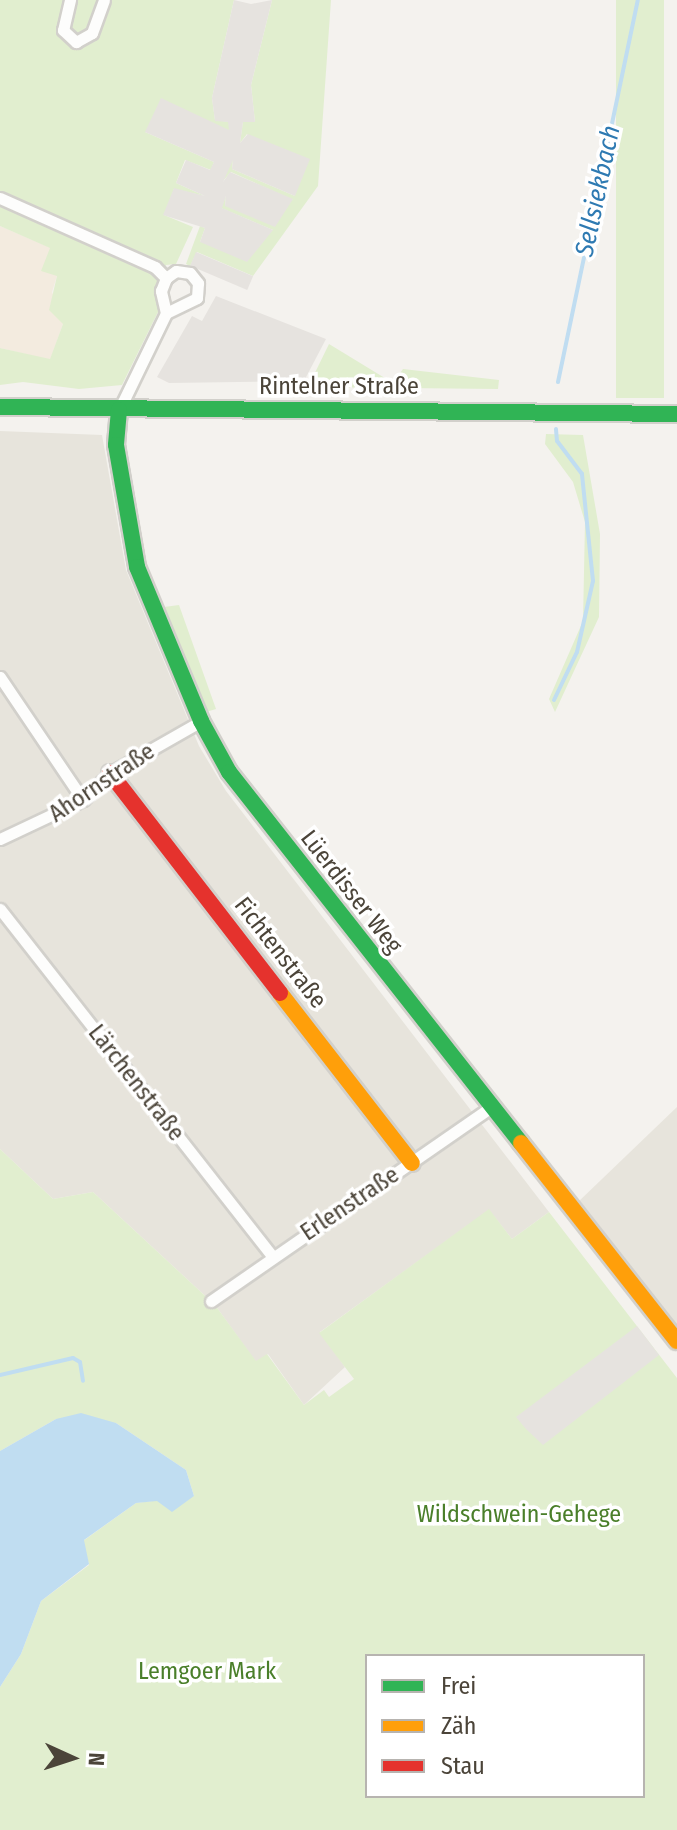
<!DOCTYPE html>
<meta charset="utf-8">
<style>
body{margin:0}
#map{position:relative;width:677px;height:1830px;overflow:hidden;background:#f4f2ee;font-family:"Fira Sans Condensed",sans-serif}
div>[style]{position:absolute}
.residential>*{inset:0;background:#e7e4dc}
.commercial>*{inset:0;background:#f3ebdf}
.green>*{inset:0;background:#e1eecf;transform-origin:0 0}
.parking>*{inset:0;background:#e6e3df;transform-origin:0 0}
.water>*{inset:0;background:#c0ddf1}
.stream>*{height:4px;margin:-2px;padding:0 2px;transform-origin:2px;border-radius:2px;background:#c0ddf1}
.roads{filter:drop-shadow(2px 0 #d2d0cb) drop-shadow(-2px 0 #d2d0cb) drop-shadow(0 2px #d2d0cb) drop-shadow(0 -2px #d2d0cb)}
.street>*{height:11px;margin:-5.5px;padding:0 5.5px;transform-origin:5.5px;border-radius:5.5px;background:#fdfdfc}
.fast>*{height:16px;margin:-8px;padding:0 8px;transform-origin:8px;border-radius:8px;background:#30b455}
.slow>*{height:16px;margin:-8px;padding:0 8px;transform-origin:8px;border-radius:8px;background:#ff9f0a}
.jam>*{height:16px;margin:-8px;padding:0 8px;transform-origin:8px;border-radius:8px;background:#e5322d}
span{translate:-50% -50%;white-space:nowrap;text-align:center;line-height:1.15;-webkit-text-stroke:7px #fff;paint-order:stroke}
.street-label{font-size:24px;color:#4b4439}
.park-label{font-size:24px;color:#4a7f2a}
.water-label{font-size:26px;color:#2e7ab2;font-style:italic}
.legend{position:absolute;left:365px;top:1654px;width:280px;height:144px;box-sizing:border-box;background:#fff;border:2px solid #b7b4b0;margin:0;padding:10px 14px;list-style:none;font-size:24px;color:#4b4439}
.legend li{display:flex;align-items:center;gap:16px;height:40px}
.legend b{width:40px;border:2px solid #b7b4b0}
.north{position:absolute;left:32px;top:1718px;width:80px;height:80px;-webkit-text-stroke:6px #fff;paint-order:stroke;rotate:93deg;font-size:22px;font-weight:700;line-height:32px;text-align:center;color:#4b4439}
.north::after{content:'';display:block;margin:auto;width:28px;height:36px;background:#4b4439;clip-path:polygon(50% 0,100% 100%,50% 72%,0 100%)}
</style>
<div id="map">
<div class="residential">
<i style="clip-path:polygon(0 431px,102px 435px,126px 570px,199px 746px,226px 791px,549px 1212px,512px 1239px,489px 1210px,320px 1332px,345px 1367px,304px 1405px,268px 1354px,256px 1362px,215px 1305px,93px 1192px,53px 1199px,0 1149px)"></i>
<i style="clip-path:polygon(677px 1107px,677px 1330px,577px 1203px)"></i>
</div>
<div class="commercial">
<i style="clip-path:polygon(0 226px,51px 248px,57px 276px,52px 292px,63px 324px,50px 360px,0 348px)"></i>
</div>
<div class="green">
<i style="clip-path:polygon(0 0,234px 0,212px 98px,215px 120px,229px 122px,229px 130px,145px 132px,214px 162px,211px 170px,185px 160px,176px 183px,205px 196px,174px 189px,164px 215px,193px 227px,176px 264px,166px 265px,158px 286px,159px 310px,122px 385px,79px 389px,23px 382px,0 385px,0 348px,50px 359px,63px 324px,49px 310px,57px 276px,41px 271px,50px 248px,0 226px)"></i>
<i style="clip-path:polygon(272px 0,331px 0,318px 186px,253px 276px,197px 252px,190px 266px,186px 264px,200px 226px,205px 228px,200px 242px,273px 230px,221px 208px,226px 196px,225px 206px,293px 200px,231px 172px,222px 182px,233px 159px,232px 169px,295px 196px,247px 134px,240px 143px,243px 121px,255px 122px,251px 85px)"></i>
<i style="left:616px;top:0;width:48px;height:398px"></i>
<i style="clip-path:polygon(329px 344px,393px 383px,403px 369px,499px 380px,498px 389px,308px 387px)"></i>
<i style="clip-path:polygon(546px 434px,583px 435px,600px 534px,599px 617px,555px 712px,549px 699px,583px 621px,585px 522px,573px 482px,545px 444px)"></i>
<i style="clip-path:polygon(179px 605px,216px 709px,206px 712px,164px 607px)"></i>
<i style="clip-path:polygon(evenodd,0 1149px,53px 1199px,93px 1192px,215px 1305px,256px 1361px,267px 1354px,304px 1405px,324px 1390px,329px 1397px,354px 1379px,319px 1333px,489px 1209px,512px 1239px,549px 1212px,677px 1378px,677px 1830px,0 1830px,0 1687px,21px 1654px,41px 1601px,89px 1565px,83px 1541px,136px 1503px,194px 1496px,186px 1470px,116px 1423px,56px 1419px,0 1451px,0 1149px,367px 1656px,643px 1656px,643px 1796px,367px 1796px,367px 1656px)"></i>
</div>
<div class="parking">
<i style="clip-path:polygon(234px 0,251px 4px,272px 0,251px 85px,255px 122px,243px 122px,240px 143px,248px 134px,310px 159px,295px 196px,232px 169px,233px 160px,223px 182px,230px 172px,293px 199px,275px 227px,225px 206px,226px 196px,222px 208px,273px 230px,247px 262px,200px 242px,205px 228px,163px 215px,174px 188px,205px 196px,176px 183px,186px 160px,210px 170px,214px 162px,145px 132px,161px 98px,229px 130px,228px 122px,215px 121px,212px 98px)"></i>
<i style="left:196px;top:252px;width:62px;height:15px;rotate:23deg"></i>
<i style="clip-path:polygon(216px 296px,326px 339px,304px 381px,169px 383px,157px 377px,192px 316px,202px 321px)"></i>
<i style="clip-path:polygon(637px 1326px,659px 1355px,543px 1445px,526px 1429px,516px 1417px)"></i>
</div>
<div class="water">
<i style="clip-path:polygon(81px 1413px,116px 1423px,186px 1470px,194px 1496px,172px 1512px,157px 1501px,136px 1503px,84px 1540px,89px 1564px,41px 1601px,21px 1654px,0 1687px,0 1451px,56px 1419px)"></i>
</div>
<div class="stream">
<i style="left:558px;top:382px;width:390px;rotate:-78.2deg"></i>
<i style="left:554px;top:700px;width:53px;rotate:-64.4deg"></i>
<i style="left:577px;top:652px;width:73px;rotate:-77.3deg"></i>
<i style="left:593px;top:581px;width:108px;rotate:-95.9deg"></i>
<i style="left:582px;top:474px;width:41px;rotate:-127.1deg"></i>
<i style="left:557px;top:441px;width:12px;rotate:-95deg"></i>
<i style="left:0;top:1375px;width:75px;rotate:-13.1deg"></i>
<i style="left:73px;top:1358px;width:8px;rotate:30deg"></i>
<i style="left:80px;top:1362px;width:19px;rotate:81deg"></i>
</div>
<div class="roads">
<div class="street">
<i style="left:70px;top:0;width:31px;rotate:103deg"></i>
<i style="left:63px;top:30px;width:18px;rotate:43deg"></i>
<i style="left:76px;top:42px;width:18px;rotate:-29deg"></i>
<i style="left:92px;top:33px;width:35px;rotate:-70deg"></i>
<i style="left:0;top:198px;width:170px;rotate:24deg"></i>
<i style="left:155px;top:267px;width:16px;rotate:45deg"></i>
<i style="left:119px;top:410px;width:108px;rotate:-64.1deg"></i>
<i style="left:166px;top:313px;width:23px;rotate:-103deg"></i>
<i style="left:161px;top:291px;width:14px;rotate:-69deg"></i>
<i style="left:166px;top:278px;width:12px;rotate:-35deg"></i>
<i style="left:176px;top:271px;width:14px;rotate:8deg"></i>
<i style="left:190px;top:273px;width:13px;rotate:51deg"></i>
<i style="left:198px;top:283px;width:15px;rotate:94deg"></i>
<i style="left:197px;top:298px;width:34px;rotate:154deg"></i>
<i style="left:0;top:677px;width:148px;rotate:56deg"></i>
<i style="left:0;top:839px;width:92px;rotate:-25.2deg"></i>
<i style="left:83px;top:800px;width:38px;rotate:-45deg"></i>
<i style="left:110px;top:773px;width:105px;rotate:-29.7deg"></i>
<i style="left:0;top:909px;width:442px;rotate:51.9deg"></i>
<i style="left:211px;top:1301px;width:339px;rotate:-34.7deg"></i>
</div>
<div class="fast">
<i style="left:0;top:407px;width:677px;rotate:0.59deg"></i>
<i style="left:119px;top:410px;width:35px;rotate:95deg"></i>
<i style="left:116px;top:445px;width:124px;rotate:80.2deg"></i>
<i style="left:137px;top:567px;width:167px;rotate:67.4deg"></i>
<i style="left:201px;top:721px;width:58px;rotate:61.2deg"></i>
<i style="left:229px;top:772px;width:472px;rotate:51.8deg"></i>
</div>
<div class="slow">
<i style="left:280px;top:993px;width:215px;rotate:52.2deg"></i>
<i style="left:521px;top:1143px;width:252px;rotate:51.8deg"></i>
</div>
<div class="jam">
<i style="left:110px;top:773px;width:278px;rotate:52.3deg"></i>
</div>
</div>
<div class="street-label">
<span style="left:339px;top:387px">Rintelner Straße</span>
<span style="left:102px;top:783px;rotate:-34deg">Ahornstraße</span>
<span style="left:351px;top:892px;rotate:52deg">Lüerdisser Weg</span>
<span style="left:280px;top:953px;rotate:52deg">Fichtenstraße</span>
<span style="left:136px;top:1083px;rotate:52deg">Lärchenstraße</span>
<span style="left:350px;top:1204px;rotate:-34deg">Erlenstraße</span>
</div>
<div class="park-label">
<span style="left:519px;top:1515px">Wildschwein-Gehege</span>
<span style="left:207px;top:1672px">Lemgoer Mark</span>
</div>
<div class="water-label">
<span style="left:598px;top:191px;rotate:-78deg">Sellsiekbach</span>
</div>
<ul class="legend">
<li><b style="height:10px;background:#30b455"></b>Frei</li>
<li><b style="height:10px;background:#ff9f0a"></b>Zäh</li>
<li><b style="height:10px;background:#e5322d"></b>Stau</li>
</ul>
<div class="north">N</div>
</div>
